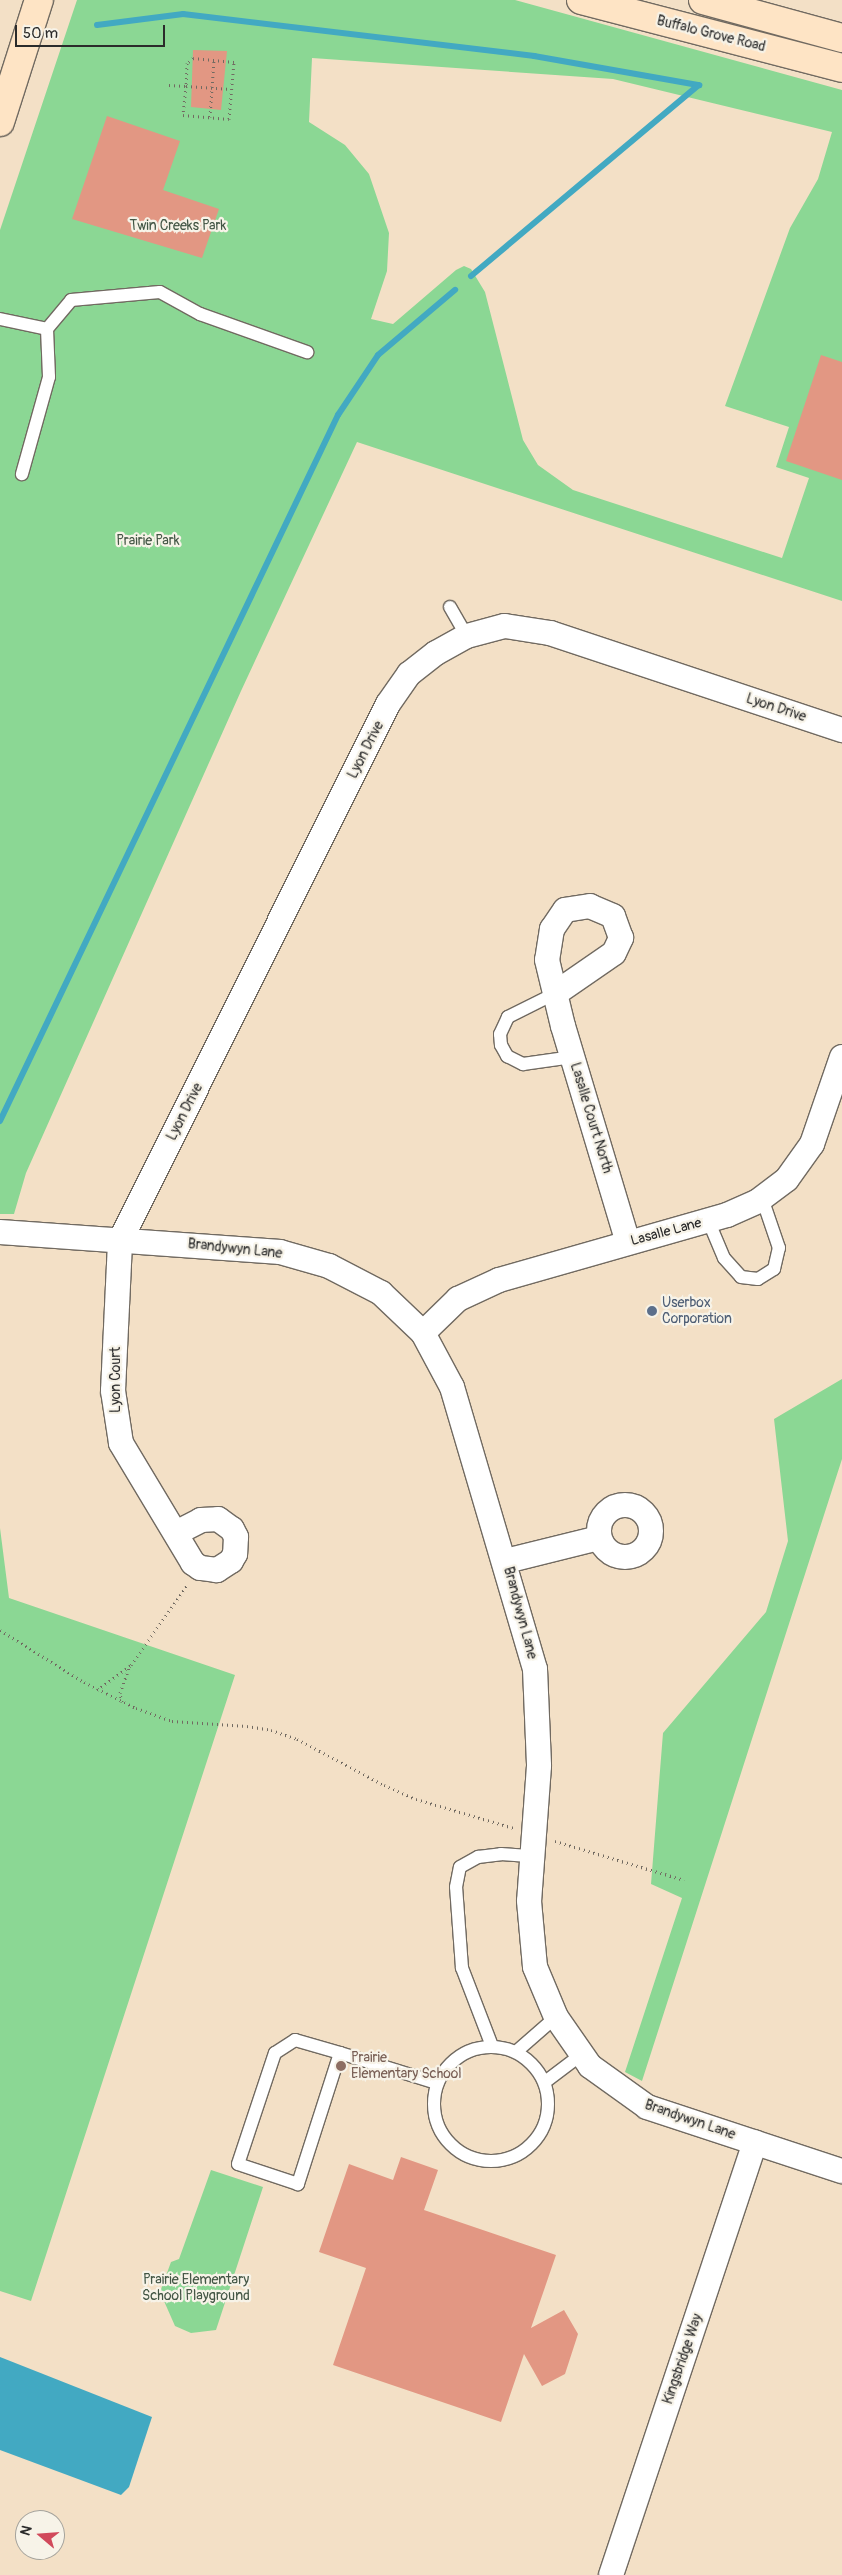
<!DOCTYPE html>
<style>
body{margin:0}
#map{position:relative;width:842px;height:2575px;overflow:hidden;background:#f3e0c6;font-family:Pangolin,sans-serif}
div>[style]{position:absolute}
.green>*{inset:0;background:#8bd794}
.water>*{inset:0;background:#42a9c2}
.stream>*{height:6px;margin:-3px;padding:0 3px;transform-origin:3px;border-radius:3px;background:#42a9c2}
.building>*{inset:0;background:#e29783}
.path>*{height:3px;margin-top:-1.5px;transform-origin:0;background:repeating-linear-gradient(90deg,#716a61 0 1px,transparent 0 5px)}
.roads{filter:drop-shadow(1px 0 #716a61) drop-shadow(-1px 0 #716a61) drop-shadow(0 1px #716a61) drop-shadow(0 -1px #716a61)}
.service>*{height:12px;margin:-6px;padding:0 6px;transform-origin:6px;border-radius:6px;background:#fff}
.service>.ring{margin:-6px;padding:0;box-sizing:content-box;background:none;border:12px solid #fff;border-radius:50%}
.minor>*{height:24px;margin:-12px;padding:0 12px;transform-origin:12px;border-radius:12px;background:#fff}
.minor>.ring{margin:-12px;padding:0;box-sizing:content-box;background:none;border:24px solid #fff;border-radius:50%}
.secondary>*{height:28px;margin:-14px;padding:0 14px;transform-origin:14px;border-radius:14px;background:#fee4c5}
.dots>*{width:14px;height:14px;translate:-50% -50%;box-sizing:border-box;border:2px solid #f7f3e8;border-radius:50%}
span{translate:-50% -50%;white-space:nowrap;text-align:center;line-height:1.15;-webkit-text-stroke:4.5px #f7f3e8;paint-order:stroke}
.street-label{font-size:14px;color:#2b2b2b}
.park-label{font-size:14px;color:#435645}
.service-label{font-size:14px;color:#4e5e75}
.left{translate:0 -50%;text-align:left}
.education-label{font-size:14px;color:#785e54}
.north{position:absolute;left:15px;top:2510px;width:50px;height:50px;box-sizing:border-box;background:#f7f3e8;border:1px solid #a5a39c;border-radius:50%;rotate:288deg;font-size:14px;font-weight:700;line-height:20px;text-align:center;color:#2b2b2b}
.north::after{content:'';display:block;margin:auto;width:18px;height:22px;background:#d1495b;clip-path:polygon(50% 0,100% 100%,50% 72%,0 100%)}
.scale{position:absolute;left:15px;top:25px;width:150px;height:22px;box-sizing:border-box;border:2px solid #2b2b2b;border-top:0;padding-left:6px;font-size:15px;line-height:18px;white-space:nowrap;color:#2b2b2b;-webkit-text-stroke:4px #f7f3e8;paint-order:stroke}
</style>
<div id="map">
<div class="green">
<i style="clip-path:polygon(evenodd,77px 0,515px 0,842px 90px,842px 601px,357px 442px,241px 691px,26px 1173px,14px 1214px,0 1214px,0 230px,77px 0,312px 58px,613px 79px,832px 132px,818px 179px,790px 228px,725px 406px,789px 427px,776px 467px,809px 478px,782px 558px,573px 490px,538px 465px,523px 440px,485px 292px,471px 269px,464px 266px,456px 270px,393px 324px,371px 319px,387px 271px,389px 233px,369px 174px,345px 145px,309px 122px,312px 58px)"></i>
<i style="clip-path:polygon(842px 1379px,842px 1459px,642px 2081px,625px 2072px,682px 1898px,651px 1884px,663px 1733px,766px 1612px,788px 1541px,774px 1419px)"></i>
<i style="clip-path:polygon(0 1528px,9px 1598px,235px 1675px,31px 2301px,0 2291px)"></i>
<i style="clip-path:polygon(211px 2170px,263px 2187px,216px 2330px,191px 2333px,175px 2326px,160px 2292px,171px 2262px,179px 2259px)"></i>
</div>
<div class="water">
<i style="clip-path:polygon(0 2357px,152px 2417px,129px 2487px,121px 2495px,0 2450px)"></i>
</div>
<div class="stream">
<i style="left:97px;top:25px;width:87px;rotate:-7.3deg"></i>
<i style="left:183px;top:14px;width:354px;rotate:6.8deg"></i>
<i style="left:534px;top:56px;width:168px;rotate:10deg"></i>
<i style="left:471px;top:276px;width:297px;rotate:-40deg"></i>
<i style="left:0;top:1121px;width:783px;rotate:-64.42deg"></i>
<i style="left:338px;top:415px;width:72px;rotate:-56.3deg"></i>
<i style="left:378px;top:355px;width:101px;rotate:-40.2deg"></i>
</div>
<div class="building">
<i style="clip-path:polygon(193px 50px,227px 51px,221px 110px,191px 107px)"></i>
<i style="clip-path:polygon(107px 116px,180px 141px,163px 190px,219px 209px,202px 258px,72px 219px)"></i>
<i style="clip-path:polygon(821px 355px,842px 362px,842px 480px,786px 461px)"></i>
<i style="clip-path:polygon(401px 2157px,438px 2170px,424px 2210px,556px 2255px,531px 2328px,564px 2310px,578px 2334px,565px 2374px,542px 2386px,524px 2354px,501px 2422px,333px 2365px,366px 2268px,319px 2252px,349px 2164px,393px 2180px)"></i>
</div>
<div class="path">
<i style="left:169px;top:85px;width:17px;rotate:3deg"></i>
<i style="left:186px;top:86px;width:29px;rotate:96deg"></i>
<i style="left:183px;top:115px;width:46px;rotate:5deg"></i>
<i style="left:229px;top:119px;width:57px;rotate:-85deg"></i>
<i style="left:234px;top:62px;width:41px;rotate:-174.4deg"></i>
<i style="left:193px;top:58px;width:8px;rotate:140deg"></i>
<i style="left:187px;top:63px;width:23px;rotate:92deg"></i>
<i style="left:186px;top:86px;width:45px;rotate:3.8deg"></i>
<i style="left:210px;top:117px;width:57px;rotate:-86deg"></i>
<i style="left:0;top:1630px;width:99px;rotate:31.8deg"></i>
<i style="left:84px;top:1682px;width:58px;rotate:26.6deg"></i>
<i style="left:136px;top:1708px;width:38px;rotate:20deg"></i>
<i style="left:172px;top:1721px;width:75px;rotate:3.8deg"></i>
<i style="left:247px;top:1726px;width:24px;rotate:9deg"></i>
<i style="left:271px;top:1730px;width:28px;rotate:19deg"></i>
<i style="left:297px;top:1739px;width:98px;rotate:27.9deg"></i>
<i style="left:384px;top:1785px;width:35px;rotate:24deg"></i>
<i style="left:416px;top:1799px;width:102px;rotate:16.5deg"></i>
<i style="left:97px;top:1690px;width:42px;rotate:-36.3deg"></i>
<i style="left:131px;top:1665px;width:99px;rotate:-54.9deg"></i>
<i style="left:122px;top:1702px;width:9px;rotate:-103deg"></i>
<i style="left:120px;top:1693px;width:30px;rotate:-70deg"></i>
<i style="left:555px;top:1841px;width:135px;rotate:16.8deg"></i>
</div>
<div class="roads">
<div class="service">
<i style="left:0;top:319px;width:48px;rotate:12deg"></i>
<i style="left:47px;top:329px;width:48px;rotate:87.6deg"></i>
<i style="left:49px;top:377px;width:101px;rotate:105.6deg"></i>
<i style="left:47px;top:329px;width:38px;rotate:-50deg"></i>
<i style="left:71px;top:300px;width:89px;rotate:-5.1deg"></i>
<i style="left:160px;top:292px;width:46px;rotate:28.8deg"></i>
<i style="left:200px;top:314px;width:114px;rotate:19.6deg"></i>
<i style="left:450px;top:607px;width:34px;rotate:60deg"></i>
<i style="left:556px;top:993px;width:54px;rotate:153.4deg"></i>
<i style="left:508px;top:1017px;width:19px;rotate:115deg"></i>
<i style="left:500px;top:1034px;width:11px;rotate:85deg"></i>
<i style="left:501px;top:1045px;width:13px;rotate:61deg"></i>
<i style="left:507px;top:1056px;width:18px;rotate:27deg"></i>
<i style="left:523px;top:1064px;width:50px;rotate:-8deg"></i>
<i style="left:708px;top:1220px;width:41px;rotate:67.2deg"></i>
<i style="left:724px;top:1258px;width:25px;rotate:48deg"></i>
<i style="left:741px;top:1277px;width:17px;rotate:7deg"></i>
<i style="left:758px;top:1279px;width:19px;rotate:-32deg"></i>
<i style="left:774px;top:1269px;width:22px;rotate:-77deg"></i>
<i style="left:779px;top:1248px;width:53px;rotate:-108.8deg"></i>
<i style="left:492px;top:2046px;width:84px;rotate:-111deg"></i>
<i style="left:462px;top:1968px;width:81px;rotate:-94.2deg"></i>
<i style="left:456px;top:1887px;width:20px;rotate:-79deg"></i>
<i style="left:460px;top:1867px;width:21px;rotate:-29deg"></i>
<i style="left:478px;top:1857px;width:23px;rotate:-7deg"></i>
<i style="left:501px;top:1854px;width:31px;rotate:4deg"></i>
<i class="ring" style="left:434px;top:2047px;width:102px;height:102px"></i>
<i style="left:517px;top:2051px;width:52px;rotate:-41.1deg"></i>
<i style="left:340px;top:2053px;width:138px;rotate:107.8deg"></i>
<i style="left:298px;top:2184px;width:63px;rotate:-161.6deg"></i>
<i style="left:238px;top:2164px;width:117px;rotate:-71.6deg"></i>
<i style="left:275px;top:2053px;width:24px;rotate:-33deg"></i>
<i style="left:295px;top:2040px;width:47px;rotate:16.1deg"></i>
<i style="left:340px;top:2053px;width:102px;rotate:17.2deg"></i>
<i style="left:545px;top:2082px;width:46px;rotate:-37.1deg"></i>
</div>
<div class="minor">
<i style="left:556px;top:993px;width:70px;rotate:-34.6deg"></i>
<i style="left:614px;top:953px;width:17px;rotate:-65deg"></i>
<i style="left:621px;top:938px;width:23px;rotate:-110deg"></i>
<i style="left:613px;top:916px;width:25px;rotate:-157deg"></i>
<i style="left:590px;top:906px;width:25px;rotate:171deg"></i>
<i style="left:565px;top:910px;width:23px;rotate:124deg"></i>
<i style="left:552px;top:929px;width:31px;rotate:99deg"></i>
<i style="left:547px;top:960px;width:68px;rotate:76.4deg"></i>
<i style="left:563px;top:1026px;width:226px;rotate:73.3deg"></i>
<i style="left:0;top:1232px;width:281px;rotate:4.1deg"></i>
<i style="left:280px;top:1252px;width:51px;rotate:15.9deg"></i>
<i style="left:329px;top:1266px;width:59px;rotate:27.4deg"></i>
<i style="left:381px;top:1293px;width:58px;rotate:43.6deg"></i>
<i style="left:423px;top:1333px;width:61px;rotate:61.8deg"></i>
<i style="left:452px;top:1387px;width:294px;rotate:73.6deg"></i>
<i style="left:535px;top:1669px;width:97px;rotate:87.6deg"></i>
<i style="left:539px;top:1766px;width:135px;rotate:94.2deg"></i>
<i style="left:529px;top:1901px;width:66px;rotate:84.8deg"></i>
<i style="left:535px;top:1967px;width:54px;rotate:67.2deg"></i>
<i style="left:556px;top:2017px;width:60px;rotate:55.2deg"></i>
<i style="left:590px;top:2066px;width:70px;rotate:35.7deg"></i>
<i style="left:647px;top:2107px;width:205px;rotate:18.2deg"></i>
<i style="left:423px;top:1333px;width:49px;rotate:-44.2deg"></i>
<i style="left:458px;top:1299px;width:45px;rotate:-24.9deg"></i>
<i style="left:499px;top:1280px;width:237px;rotate:-15.9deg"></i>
<i style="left:727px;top:1215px;width:34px;rotate:-24deg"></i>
<i style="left:758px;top:1201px;width:36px;rotate:-37deg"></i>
<i style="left:787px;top:1179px;width:43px;rotate:-54.5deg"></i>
<i style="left:812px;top:1144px;width:92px;rotate:-71deg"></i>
<i class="ring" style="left:599px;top:1505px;width:28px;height:28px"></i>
<i style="left:176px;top:1533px;width:28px;rotate:-27deg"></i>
<i style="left:201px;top:1520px;width:17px;rotate:-3deg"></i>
<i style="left:218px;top:1519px;width:17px;rotate:36deg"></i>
<i style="left:232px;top:1529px;width:9px;rotate:63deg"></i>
<i style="left:236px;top:1537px;width:17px;rotate:93deg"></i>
<i style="left:235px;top:1554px;width:8px;rotate:120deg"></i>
<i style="left:231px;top:1561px;width:17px;rotate:147deg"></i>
<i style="left:217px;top:1570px;width:17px;rotate:-173deg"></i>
<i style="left:200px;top:1568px;width:9px;rotate:-144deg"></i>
<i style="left:193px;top:1563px;width:140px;rotate:-121deg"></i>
<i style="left:121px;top:1443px;width:53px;rotate:-98.7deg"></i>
<i style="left:113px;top:1391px;width:150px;rotate:-87.3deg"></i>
<i style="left:120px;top:1241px;width:600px;rotate:-63.48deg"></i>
<i style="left:388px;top:704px;width:37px;rotate:-55deg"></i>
<i style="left:409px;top:674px;width:34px;rotate:-38deg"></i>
<i style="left:436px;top:653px;width:35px;rotate:-29deg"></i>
<i style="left:467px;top:636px;width:39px;rotate:-15deg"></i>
<i style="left:505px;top:626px;width:46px;rotate:8.8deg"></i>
<i style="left:550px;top:633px;width:308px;rotate:18.4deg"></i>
<i style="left:506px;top:1561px;width:96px;rotate:-13.9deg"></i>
<i style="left:611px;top:2575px;width:456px;rotate:-71.6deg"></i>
</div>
<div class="secondary">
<i style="left:581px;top:0;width:270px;rotate:14.6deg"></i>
<i style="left:703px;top:0;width:144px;rotate:15.3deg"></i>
<i style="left:0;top:122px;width:128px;rotate:-72.3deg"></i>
</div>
</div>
<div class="dots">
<i style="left:652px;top:1311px;background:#5c6f8a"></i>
<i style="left:341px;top:2066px;background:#8d6e63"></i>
</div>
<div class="street-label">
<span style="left:711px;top:34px;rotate:14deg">Buffalo Grove Road</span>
<span style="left:776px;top:708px;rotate:18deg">Lyon Drive</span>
<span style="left:366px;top:750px;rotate:-63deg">Lyon Drive</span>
<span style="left:185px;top:1112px;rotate:-63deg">Lyon Drive</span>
<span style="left:591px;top:1118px;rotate:73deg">Lasalle Court North</span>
<span style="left:666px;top:1232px;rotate:-15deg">Lasalle Lane</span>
<span style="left:235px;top:1249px;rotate:6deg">Brandywyn Lane</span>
<span style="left:116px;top:1380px;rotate:-90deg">Lyon Court</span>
<span style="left:520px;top:1613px;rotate:75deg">Brandywyn Lane</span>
<span style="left:690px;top:2120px;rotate:19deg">Brandywyn Lane</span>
<span style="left:683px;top:2359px;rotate:-71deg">Kingsbridge Way</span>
</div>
<div class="park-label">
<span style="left:178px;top:226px">Twin Creeks Park</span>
<span style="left:148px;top:541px">Prairie Park</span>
<span style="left:196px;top:2288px">Prairie Elementary<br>School Playground</span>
</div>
<div class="service-label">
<span class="left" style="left:662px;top:1311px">Userbox<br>Corporation</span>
</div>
<div class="education-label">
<span class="left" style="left:351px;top:2066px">Prairie<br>Elementary School</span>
</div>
<div class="north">N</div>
<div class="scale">50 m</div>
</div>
